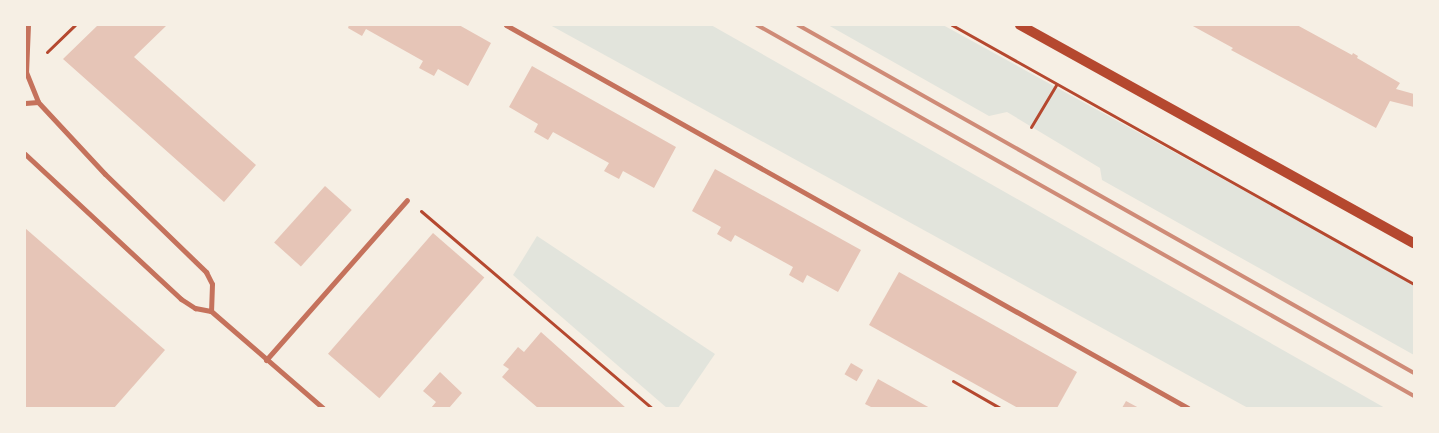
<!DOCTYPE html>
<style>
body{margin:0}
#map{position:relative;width:1439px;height:433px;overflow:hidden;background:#f6efe4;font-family:"Space Grotesk",sans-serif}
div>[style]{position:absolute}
.green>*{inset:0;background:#e2e4dc}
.building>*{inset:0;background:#e6c5b7;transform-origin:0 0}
.path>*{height:3px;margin:-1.5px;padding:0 1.5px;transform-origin:1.5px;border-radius:1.5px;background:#b5482f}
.minor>*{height:5px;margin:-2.5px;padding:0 2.5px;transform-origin:2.5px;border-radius:2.5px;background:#c5725c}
.secondary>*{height:10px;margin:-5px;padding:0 5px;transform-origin:5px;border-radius:5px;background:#b5482f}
.rail>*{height:4px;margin:-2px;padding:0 2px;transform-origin:2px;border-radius:2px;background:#cf8b77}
span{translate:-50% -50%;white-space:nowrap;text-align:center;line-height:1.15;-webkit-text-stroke:5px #f6efe4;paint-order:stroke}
.frame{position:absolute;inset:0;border:26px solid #f6efe4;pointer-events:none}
</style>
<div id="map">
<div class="green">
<i style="clip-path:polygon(550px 25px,711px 25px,1385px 408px,1248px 408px)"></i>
<i style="clip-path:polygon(828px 25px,943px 25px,1414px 284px,1414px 355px,1102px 180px,1100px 168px,1007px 112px,989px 116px)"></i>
<i style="clip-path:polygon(537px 236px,715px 354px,678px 408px,667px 408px,513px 275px)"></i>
</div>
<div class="building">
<i style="clip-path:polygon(98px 25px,167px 25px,134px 57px,256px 165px,224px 202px,63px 59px)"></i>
<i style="clip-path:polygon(349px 25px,459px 25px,491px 43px,468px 86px,438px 69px,434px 76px,419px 68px,423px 61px,366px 29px,362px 36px,348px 28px)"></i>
<i style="clip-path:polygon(1191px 25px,1297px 25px,1352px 55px,1353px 53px,1358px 56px,1357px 58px,1400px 83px,1396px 89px,1414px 94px,1414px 107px,1390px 101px,1376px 128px,1231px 50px,1233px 48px)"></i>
<i style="clip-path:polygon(532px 66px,676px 147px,654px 188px,623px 171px,619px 179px,604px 171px,609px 163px,553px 132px,548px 140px,534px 132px,538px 124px,509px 107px)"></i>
<i style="clip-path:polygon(715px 169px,861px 250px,838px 292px,807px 275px,803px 283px,789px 275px,793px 267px,735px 235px,731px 242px,717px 234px,721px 227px,692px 211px)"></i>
<i style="left:325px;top:186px;width:36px;height:76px;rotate:42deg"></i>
<i style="clip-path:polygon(25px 228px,165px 350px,114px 408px,25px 408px)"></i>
<i style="left:433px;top:233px;width:68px;height:160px;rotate:41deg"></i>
<i style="clip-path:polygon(899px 272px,1077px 372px,1057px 408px,1018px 408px,869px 325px)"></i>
<i style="clip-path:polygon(541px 332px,626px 408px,538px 408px,502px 377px,509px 369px,503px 365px,518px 347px,524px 352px)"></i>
<i style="left:851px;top:363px;width:14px;height:13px;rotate:30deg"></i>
<i style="clip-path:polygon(440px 372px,462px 393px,449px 408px,431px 408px,436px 402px,423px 391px)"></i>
<i style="clip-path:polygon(878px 379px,930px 408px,873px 408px,865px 404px)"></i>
<i style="clip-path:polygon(1126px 401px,1139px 408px,1122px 408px)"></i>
</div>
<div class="path">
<i style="left:952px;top:25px;width:530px;rotate:29.28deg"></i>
<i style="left:47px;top:52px;width:39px;rotate:-44deg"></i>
<i style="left:1031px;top:127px;width:49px;rotate:-59.2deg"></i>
<i style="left:421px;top:211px;width:304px;rotate:40.5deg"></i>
<i style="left:953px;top:381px;width:54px;rotate:29.9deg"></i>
</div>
<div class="minor">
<i style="left:28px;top:25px;width:47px;rotate:92.4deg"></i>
<i style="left:26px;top:72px;width:32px;rotate:68deg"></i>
<i style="left:38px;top:102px;width:98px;rotate:47.1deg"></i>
<i style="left:105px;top:174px;width:141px;rotate:44.1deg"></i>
<i style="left:206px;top:272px;width:13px;rotate:63deg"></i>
<i style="left:212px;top:284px;width:27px;rotate:92deg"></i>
<i style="left:506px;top:25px;width:782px;rotate:29.32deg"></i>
<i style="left:25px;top:103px;width:13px;rotate:-4deg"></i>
<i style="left:25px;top:154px;width:213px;rotate:42.9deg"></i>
<i style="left:181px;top:299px;width:17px;rotate:33deg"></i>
<i style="left:195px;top:308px;width:16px;rotate:11deg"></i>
<i style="left:211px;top:311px;width:148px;rotate:40.9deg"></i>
<i style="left:266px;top:360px;width:213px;rotate:-48.6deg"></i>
</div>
<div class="secondary">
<i style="left:1020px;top:25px;width:450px;rotate:29deg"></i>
</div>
<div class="rail">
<i style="left:757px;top:25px;width:755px;rotate:29.45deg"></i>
<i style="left:798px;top:25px;width:708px;rotate:29.46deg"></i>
</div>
<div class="frame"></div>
</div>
